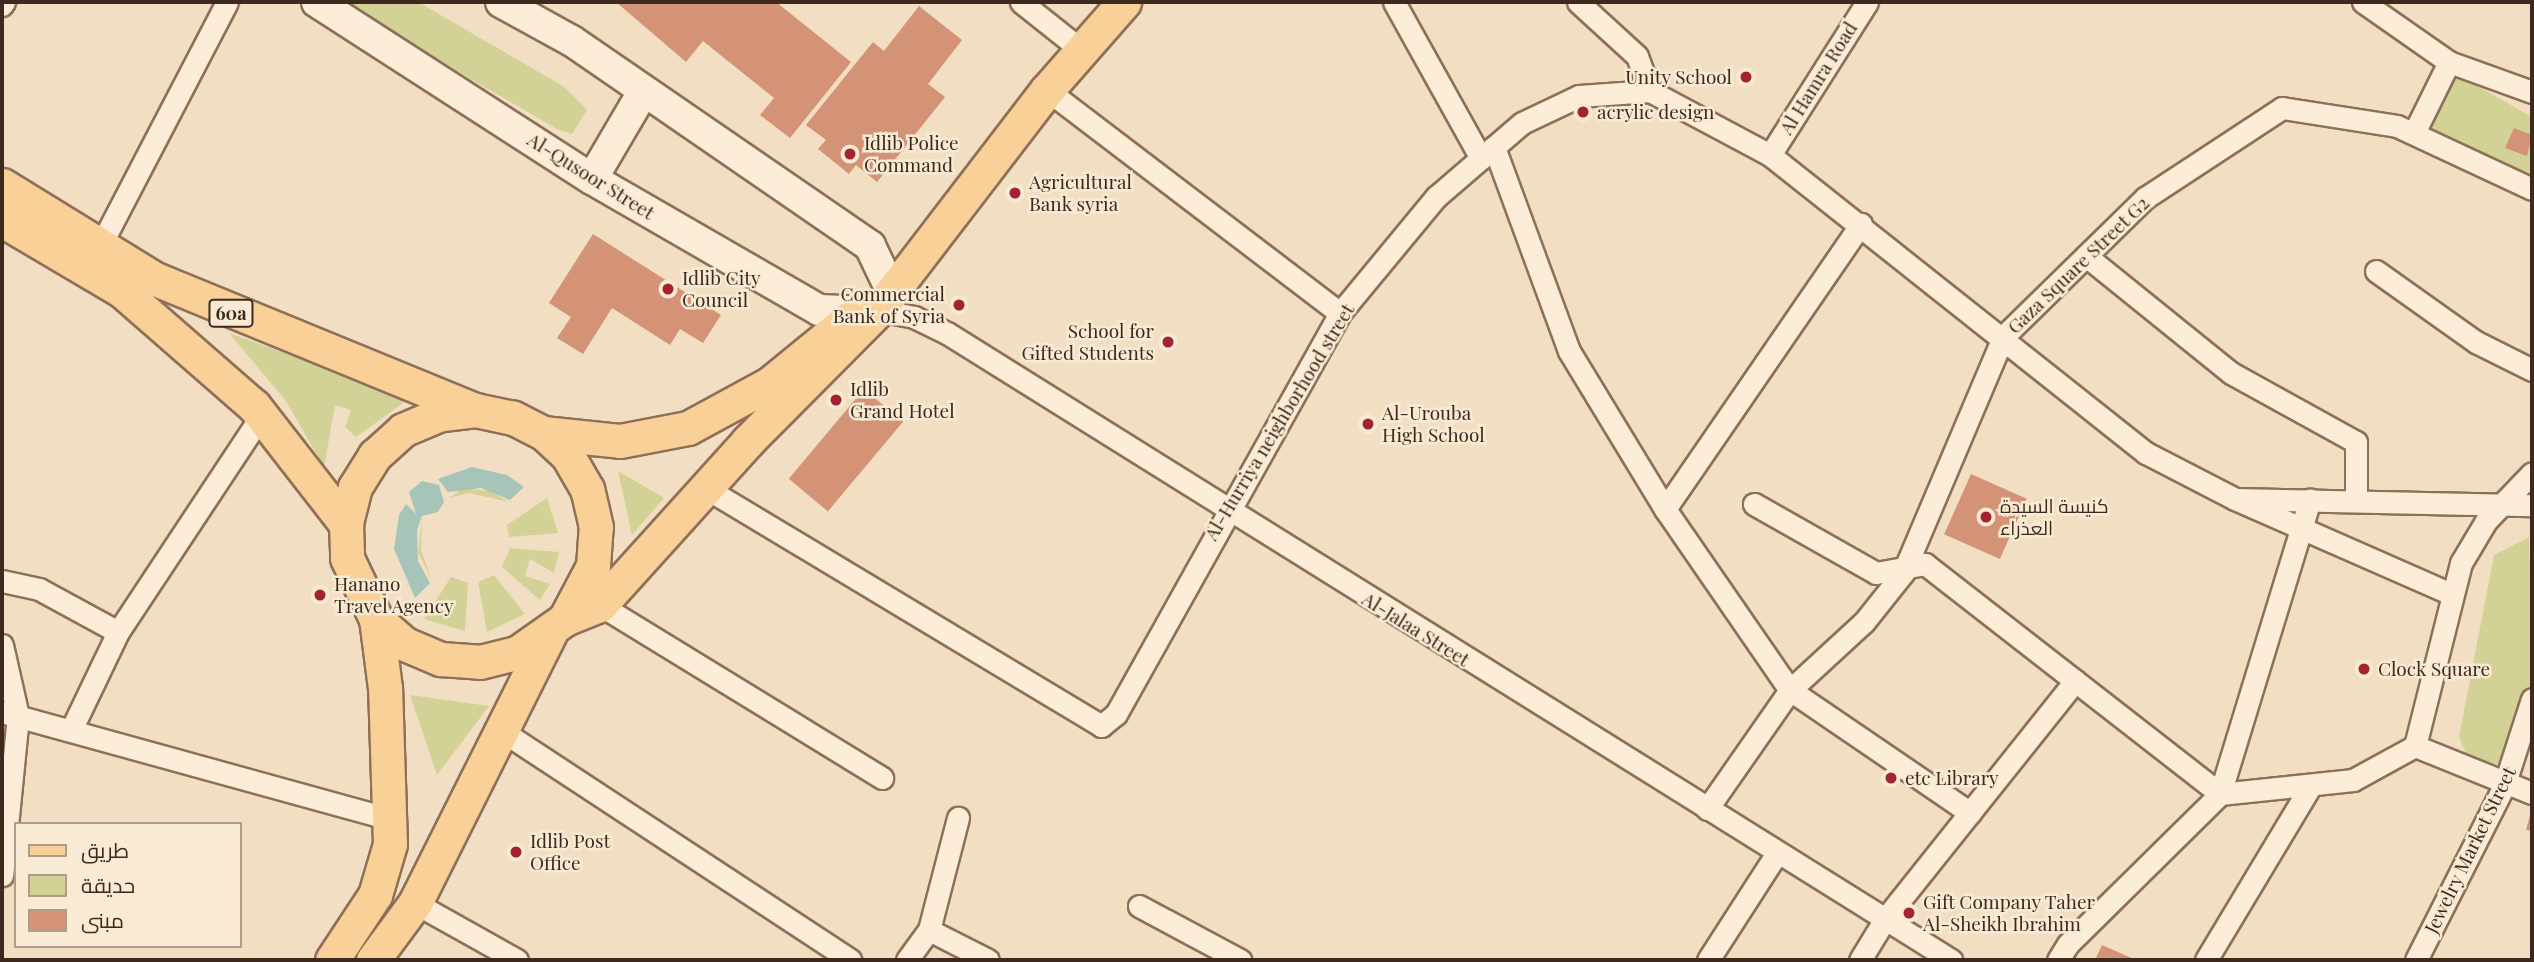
<!DOCTYPE html>
<meta charset="utf-8">
<style>
body{margin:0}
#map{position:relative;width:2534px;height:962px;overflow:hidden;background:#f2dfc3;font-family:"Playfair Display",Cairo,serif}
div>[style]{position:absolute}
.green>*{inset:0;background:#d2d296}
.water>*{inset:0;background:#a6c5b8}
.building>*{inset:0;background:#d49276;transform-origin:0 0}
.roads{filter:drop-shadow(2px 0 #8f6f58) drop-shadow(-2px 0 #8f6f58) drop-shadow(0 2px #8f6f58) drop-shadow(0 -2px #8f6f58)}
.street>*{height:21px;margin:-10.5px;padding:0 10.5px;transform-origin:10.5px;border-radius:10.5px;background:#fcedd8}
.secondary>*{height:30px;margin:-15px;padding:0 15px;transform-origin:15px;border-radius:15px;background:#fcedd8}
.primary>*{height:33px;margin:-16.5px;padding:0 16.5px;transform-origin:16.5px;border-radius:16.5px;background:#f8d098}
.dots>*{width:19px;height:19px;translate:-50% -50%;box-sizing:border-box;border:4px solid #f9ead4;border-radius:50%}
span{translate:-50% -50%;white-space:nowrap;text-align:center;line-height:1.15;-webkit-text-stroke:5px #f9ead4;paint-order:stroke}
.shield-label span{padding:2px 5px;background:#f9ead4;border:2px solid;border-radius:5px;-webkit-text-stroke-width:0}
.shield-label{font-size:18px;color:#3d291d;font-weight:700}
.poi-label{font-size:19px;color:#3d291d}
.right{translate:-100% -50%;text-align:right}
.left{translate:0 -50%;text-align:left}
.street-label{font-size:19px;color:#3d291d}
.frame{position:absolute;inset:0;border:4px solid #3d291d;pointer-events:none}
.legend{position:absolute;left:14px;top:822px;width:228px;height:126px;box-sizing:border-box;background:#f9ead4;border:2px solid #ae9d8b;margin:0;padding:9px 12px;list-style:none;font-size:21px;color:#3d291d}
.legend li{display:flex;align-items:center;gap:14px;height:35px}
.legend b{width:35px;border:2px solid #ae9d8b}
</style>
<div id="map">
<div class="green">
<i style="clip-path:polygon(338px 2px,418px 2px,563px 86px,587px 110px,572px 134px,557px 129px)"></i>
<i style="clip-path:polygon(2453px 72px,2532px 117px,2532px 186px,2420px 132px)"></i>
<i style="clip-path:polygon(229px 333px,343px 374px,413px 396px,356px 437px,345px 427px,351px 410px,335px 405px,324px 467px,286px 401px)"></i>
<i style="clip-path:polygon(618px 471px,664px 498px,632px 535px)"></i>
<i style="clip-path:polygon(463px 488px,490px 491px,509px 502px,469px 493px,449px 498px)"></i>
<i style="clip-path:polygon(547px 498px,558px 533px,509px 537px,507px 525px)"></i>
<i style="clip-path:polygon(422px 520px,421px 550px,432px 581px,418px 552px)"></i>
<i style="clip-path:polygon(2529px 537px,2532px 677px,2518px 748px,2498px 764px,2482px 762px,2466px 754px,2459px 737px,2494px 555px)"></i>
<i style="clip-path:polygon(510px 548px,559px 552px,554px 573px,530px 559px,525px 576px,550px 584px,540px 600px,502px 567px)"></i>
<i style="clip-path:polygon(494px 575px,525px 614px,487px 632px,478px 582px)"></i>
<i style="clip-path:polygon(451px 577px,468px 583px,465px 631px,424px 619px)"></i>
<i style="clip-path:polygon(410px 695px,489px 706px,437px 775px)"></i>
</div>
<div class="water">
<i style="clip-path:polygon(472px 467px,507px 475px,524px 487px,510px 500px,481px 488px,448px 492px,438px 479px)"></i>
<i style="clip-path:polygon(422px 481px,439px 485px,444px 502px,438px 512px,422px 516px,417px 530px,418px 561px,430px 583px,415px 598px,394px 549px,399px 515px,406px 504px,416px 514px,409px 492px)"></i>
</div>
<div class="building">
<i style="clip-path:polygon(616px 2px,776px 2px,851px 62px,790px 138px,760px 115px,774px 98px,703px 41px,686px 62px)"></i>
<i style="clip-path:polygon(919px 6px,962px 40px,928px 84px,945px 97px,877px 182px,856px 165px,849px 174px,818px 149px,826px 140px,806px 125px,873px 42px,884px 51px)"></i>
<i style="clip-path:polygon(2514px 128px,2532px 135px,2527px 156px,2505px 148px)"></i>
<i style="clip-path:polygon(593px 234px,721px 315px,703px 343px,680px 329px,670px 345px,612px 308px,583px 354px,557px 338px,571px 317px,549px 303px)"></i>
<i style="left:864px;top:389px;width:51px;height:117px;rotate:40deg"></i>
<i style="left:1971px;top:474px;width:61px;height:66px;rotate:24deg"></i>
<i style="clip-path:polygon(2532px 808px,2532px 831px,2526px 830px)"></i>
<i style="clip-path:polygon(2102px 945px,2136px 960px,2095px 960px)"></i>
</div>
<div class="roads">
<div class="street">
<i style="left:1021px;top:2px;width:63px;rotate:38.5deg"></i>
<i style="left:1394px;top:2px;width:179px;rotate:60.9deg"></i>
<i style="left:1578px;top:2px;width:80px;rotate:42.5deg"></i>
<i style="left:1637px;top:56px;width:37px;rotate:70deg"></i>
<i style="left:2363px;top:2px;width:105px;rotate:34.9deg"></i>
<i style="left:2px;top:5px;width:4px;rotate:-56deg"></i>
<i style="left:1047px;top:90px;width:368px;rotate:37.3deg"></i>
<i style="left:2414px;top:133px;width:79px;rotate:-63.8deg"></i>
<i style="left:2449px;top:62px;width:88px;rotate:19.9deg"></i>
<i style="left:1494px;top:147px;width:217px;rotate:69.8deg"></i>
<i style="left:1569px;top:351px;width:185px;rotate:58.7deg"></i>
<i style="left:1665px;top:509px;width:220px;rotate:55.4deg"></i>
<i style="left:1790px;top:690px;width:218px;rotate:34.3deg"></i>
<i style="left:1770px;top:155px;width:181px;rotate:-57.6deg"></i>
<i style="left:99px;top:248px;width:277px;rotate:-62.5deg"></i>
<i style="left:2086px;top:256px;width:186px;rotate:38.9deg"></i>
<i style="left:2231px;top:373px;width:143px;rotate:28.9deg"></i>
<i style="left:2356px;top:442px;width:57px;rotate:90deg"></i>
<i style="left:2376px;top:271px;width:123px;rotate:35.4deg"></i>
<i style="left:2476px;top:342px;width:63px;rotate:26.6deg"></i>
<i style="left:878px;top:310px;width:37px;rotate:11deg"></i>
<i style="left:914px;top:317px;width:37px;rotate:26deg"></i>
<i style="left:947px;top:333px;width:1184px;rotate:31.98deg"></i>
<i style="left:709px;top:490px;width:458px;rotate:31deg"></i>
<i style="left:1101px;top:726px;width:19px;rotate:-39deg"></i>
<i style="left:1116px;top:714px;width:459px;rotate:-60.8deg"></i>
<i style="left:1340px;top:313px;width:151px;rotate:-50.4deg"></i>
<i style="left:1436px;top:197px;width:113px;rotate:-40.7deg"></i>
<i style="left:1522px;top:123px;width:63px;rotate:-25.3deg"></i>
<i style="left:1579px;top:96px;width:71px;rotate:-4deg"></i>
<i style="left:1650px;top:91px;width:136px;rotate:28.1deg"></i>
<i style="left:1770px;top:155px;width:480px;rotate:38.4deg"></i>
<i style="left:2146px;top:453px;width:100px;rotate:27.3deg"></i>
<i style="left:1754px;top:504px;width:140px;rotate:29.5deg"></i>
<i style="left:1876px;top:573px;width:50px;rotate:-10.4deg"></i>
<i style="left:1925px;top:564px;width:374px;rotate:37.9deg"></i>
<i style="left:2220px;top:794px;width:308px;rotate:-73deg"></i>
<i style="left:1665px;top:509px;width:346px;rotate:-55.5deg"></i>
<i style="left:2px;top:581px;width:38px;rotate:12deg"></i>
<i style="left:39px;top:589px;width:90px;rotate:28.6deg"></i>
<i style="left:2449px;top:593px;width:234px;rotate:-156.3deg"></i>
<i style="left:2235px;top:499px;width:297px;rotate:1.2deg"></i>
<i style="left:600px;top:605px;width:331px;rotate:31.5deg"></i>
<i style="left:2px;top:645px;width:73px;rotate:77.3deg"></i>
<i style="left:18px;top:716px;width:160px;rotate:95.7deg"></i>
<i style="left:2px;top:712px;width:402px;rotate:15.4deg"></i>
<i style="left:72px;top:728px;width:106px;rotate:-64.4deg"></i>
<i style="left:118px;top:632px;width:259px;rotate:-56.5deg"></i>
<i style="left:505px;top:733px;width:413px;rotate:33.3deg"></i>
<i style="left:2415px;top:746px;width:126px;rotate:21.9deg"></i>
<i style="left:1707px;top:809px;width:145px;rotate:-55.1deg"></i>
<i style="left:1790px;top:690px;width:100px;rotate:-42.6deg"></i>
<i style="left:1864px;top:622px;width:63px;rotate:-51.5deg"></i>
<i style="left:1903px;top:573px;width:256px;rotate:-67deg"></i>
<i style="left:2003px;top:337px;width:199px;rotate:-44.4deg"></i>
<i style="left:2145px;top:198px;width:164px;rotate:-33.3deg"></i>
<i style="left:2282px;top:108px;width:116px;rotate:8.9deg"></i>
<i style="left:2397px;top:126px;width:149px;rotate:25deg"></i>
<i style="left:415px;top:903px;width:117px;rotate:29.2deg"></i>
<i style="left:1139px;top:906px;width:115px;rotate:28.1deg"></i>
<i style="left:929px;top:930px;width:66px;rotate:27deg"></i>
<i style="left:907px;top:960px;width:37px;rotate:-54deg"></i>
<i style="left:929px;top:930px;width:116px;rotate:-75.5deg"></i>
<i style="left:1708px;top:960px;width:127px;rotate:-57.2deg"></i>
<i style="left:1860px;top:960px;width:48px;rotate:-58.6deg"></i>
<i style="left:1885px;top:919px;width:305px;rotate:-51.4deg"></i>
<i style="left:2058px;top:960px;width:19px;rotate:-58deg"></i>
<i style="left:2068px;top:944px;width:214px;rotate:-44.6deg"></i>
<i style="left:2220px;top:794px;width:134px;rotate:-6deg"></i>
<i style="left:2353px;top:780px;width:71px;rotate:-28.7deg"></i>
<i style="left:2415px;top:746px;width:189px;rotate:-75.9deg"></i>
<i style="left:2461px;top:563px;width:49px;rotate:-59.2deg"></i>
<i style="left:2486px;top:521px;width:66px;rotate:-46.2deg"></i>
<i style="left:2206px;top:960px;width:204px;rotate:-59deg"></i>
<i style="left:2416px;top:960px;width:195px;rotate:-63.2deg"></i>
<i style="left:2504px;top:786px;width:91px;rotate:-72.2deg"></i>
</div>
<div class="secondary">
<i style="left:317px;top:2px;width:327px;rotate:32.8deg"></i>
<i style="left:592px;top:179px;width:262px;rotate:30deg"></i>
<i style="left:819px;top:310px;width:50px;rotate:2.3deg"></i>
<i style="left:501px;top:2px;width:81px;rotate:28.8deg"></i>
<i style="left:572px;top:41px;width:362px;rotate:34.5deg"></i>
<i style="left:870px;top:246px;width:49px;rotate:64.5deg"></i>
<i style="left:592px;top:179px;width:101px;rotate:-59.6deg"></i>
</div>
<div class="primary">
<i style="left:2px;top:185px;width:177px;rotate:31.6deg"></i>
<i style="left:153px;top:278px;width:346px;rotate:22.3deg"></i>
<i style="left:2px;top:220px;width:139px;rotate:30.6deg"></i>
<i style="left:122px;top:291px;width:175px;rotate:41.1deg"></i>
<i style="left:254px;top:406px;width:150px;rotate:52.1deg"></i>
<i style="left:543px;top:433px;width:77px;rotate:5.9deg"></i>
<i style="left:620px;top:441px;width:69px;rotate:-10.8deg"></i>
<i style="left:688px;top:428px;width:92px;rotate:-28.5deg"></i>
<i style="left:769px;top:384px;width:104px;rotate:-39.2deg"></i>
<i style="left:565px;top:619px;width:60px;rotate:-62.2deg"></i>
<i style="left:593px;top:566px;width:39px;rotate:-86deg"></i>
<i style="left:596px;top:527px;width:39px;rotate:-103deg"></i>
<i style="left:587px;top:489px;width:39px;rotate:-120deg"></i>
<i style="left:567px;top:455px;width:33px;rotate:-137deg"></i>
<i style="left:543px;top:433px;width:34px;rotate:-153deg"></i>
<i style="left:513px;top:418px;width:38px;rotate:-168deg"></i>
<i style="left:476px;top:410px;width:38px;rotate:173deg"></i>
<i style="left:438px;top:415px;width:38px;rotate:157deg"></i>
<i style="left:403px;top:430px;width:38px;rotate:138deg"></i>
<i style="left:375px;top:455px;width:38px;rotate:122deg"></i>
<i style="left:355px;top:487px;width:38px;rotate:104deg"></i>
<i style="left:346px;top:524px;width:34px;rotate:88deg"></i>
<i style="left:347px;top:558px;width:68px;rotate:64.6deg"></i>
<i style="left:376px;top:619px;width:38px;rotate:41deg"></i>
<i style="left:405px;top:644px;width:39px;rotate:23deg"></i>
<i style="left:441px;top:659px;width:39px;rotate:4deg"></i>
<i style="left:480px;top:662px;width:38px;rotate:-14deg"></i>
<i style="left:517px;top:653px;width:59px;rotate:-35.3deg"></i>
<i style="left:565px;top:619px;width:38px;rotate:-22deg"></i>
<i style="left:600px;top:605px;width:221px;rotate:-47.9deg"></i>
<i style="left:748px;top:441px;width:185px;rotate:-45.2deg"></i>
<i style="left:878px;top:310px;width:277px;rotate:-52.5deg"></i>
<i style="left:1047px;top:90px;width:117px;rotate:-48.8deg"></i>
<i style="left:332px;top:960px;width:78px;rotate:-56.5deg"></i>
<i style="left:375px;top:895px;width:53px;rotate:-73.6deg"></i>
<i style="left:390px;top:844px;width:156px;rotate:-91.8deg"></i>
<i style="left:385px;top:688px;width:70px;rotate:-97.4deg"></i>
<i style="left:373px;top:960px;width:71px;rotate:-53.6deg"></i>
<i style="left:415px;top:903px;width:302px;rotate:-63.4deg"></i>
</div>
</div>
<div class="dots">
<i style="left:1746px;top:77px;background:#a42231"></i>
<i style="left:1583px;top:112px;background:#a42231"></i>
<i style="left:850px;top:154px;background:#a42231"></i>
<i style="left:1015px;top:193px;background:#a42231"></i>
<i style="left:668px;top:289px;background:#a42231"></i>
<i style="left:959px;top:305px;background:#a42231"></i>
<i style="left:1168px;top:342px;background:#a42231"></i>
<i style="left:836px;top:400px;background:#a42231"></i>
<i style="left:1368px;top:424px;background:#a42231"></i>
<i style="left:1986px;top:517px;background:#a42231"></i>
<i style="left:320px;top:595px;background:#a42231"></i>
<i style="left:2364px;top:669px;background:#a42231"></i>
<i style="left:1891px;top:778px;background:#a42231"></i>
<i style="left:516px;top:852px;background:#a42231"></i>
<i style="left:1909px;top:913px;background:#a42231"></i>
</div>
<div class="shield-label">
<span style="left:231px;top:313px">60a</span>
</div>
<div class="poi-label">
<span class="right" style="left:1732px;top:77px">Unity School</span>
<span class="left" style="left:1597px;top:112px">acrylic design</span>
<span class="left" style="left:864px;top:154px">Idlib Police<br>Command</span>
<span class="left" style="left:1029px;top:193px">Agricultural<br>Bank syria</span>
<span class="left" style="left:682px;top:289px">Idlib City<br>Council</span>
<span class="right" style="left:945px;top:305px">Commercial<br>Bank of Syria</span>
<span class="right" style="left:1154px;top:342px">School for<br>Gifted Students</span>
<span class="left" style="left:850px;top:400px">Idlib<br>Grand Hotel</span>
<span class="left" style="left:1382px;top:424px">Al-Urouba<br>High School</span>
<span class="left" style="left:2000px;top:517px">كنيسة السيدة<br>العذراء</span>
<span class="left" style="left:334px;top:595px">Hanano<br>Travel Agency</span>
<span class="left" style="left:2378px;top:669px">Clock Square</span>
<span class="left" style="left:1905px;top:778px">etc Library</span>
<span class="left" style="left:530px;top:852px">Idlib Post<br>Office</span>
<span class="left" style="left:1923px;top:913px">Gift Company Taher<br>Al-Sheikh Ibrahim</span>
</div>
<div class="street-label">
<span style="left:1818px;top:78px;rotate:-58deg">Al Hamra Road</span>
<span style="left:591px;top:176px;rotate:32deg">Al-Qusoor Street</span>
<span style="left:2078px;top:265px;rotate:-44deg">Gaza Square Street G2</span>
<span style="left:1279px;top:422px;rotate:-59deg">Al-Hurriya neighborhood street</span>
<span style="left:1416px;top:629px;rotate:32deg">Al-Jalaa Street</span>
<span style="left:2470px;top:850px;rotate:-64deg">Jewelry Market Street</span>
</div>
<div class="frame"></div>
<ul class="legend">
<li><b style="height:9px;background:#f8d098"></b>طريق</li>
<li><b style="height:19px;background:#d2d296"></b>حديقة</li>
<li><b style="height:19px;background:#d49276"></b>مبنى</li>
</ul>
</div>
